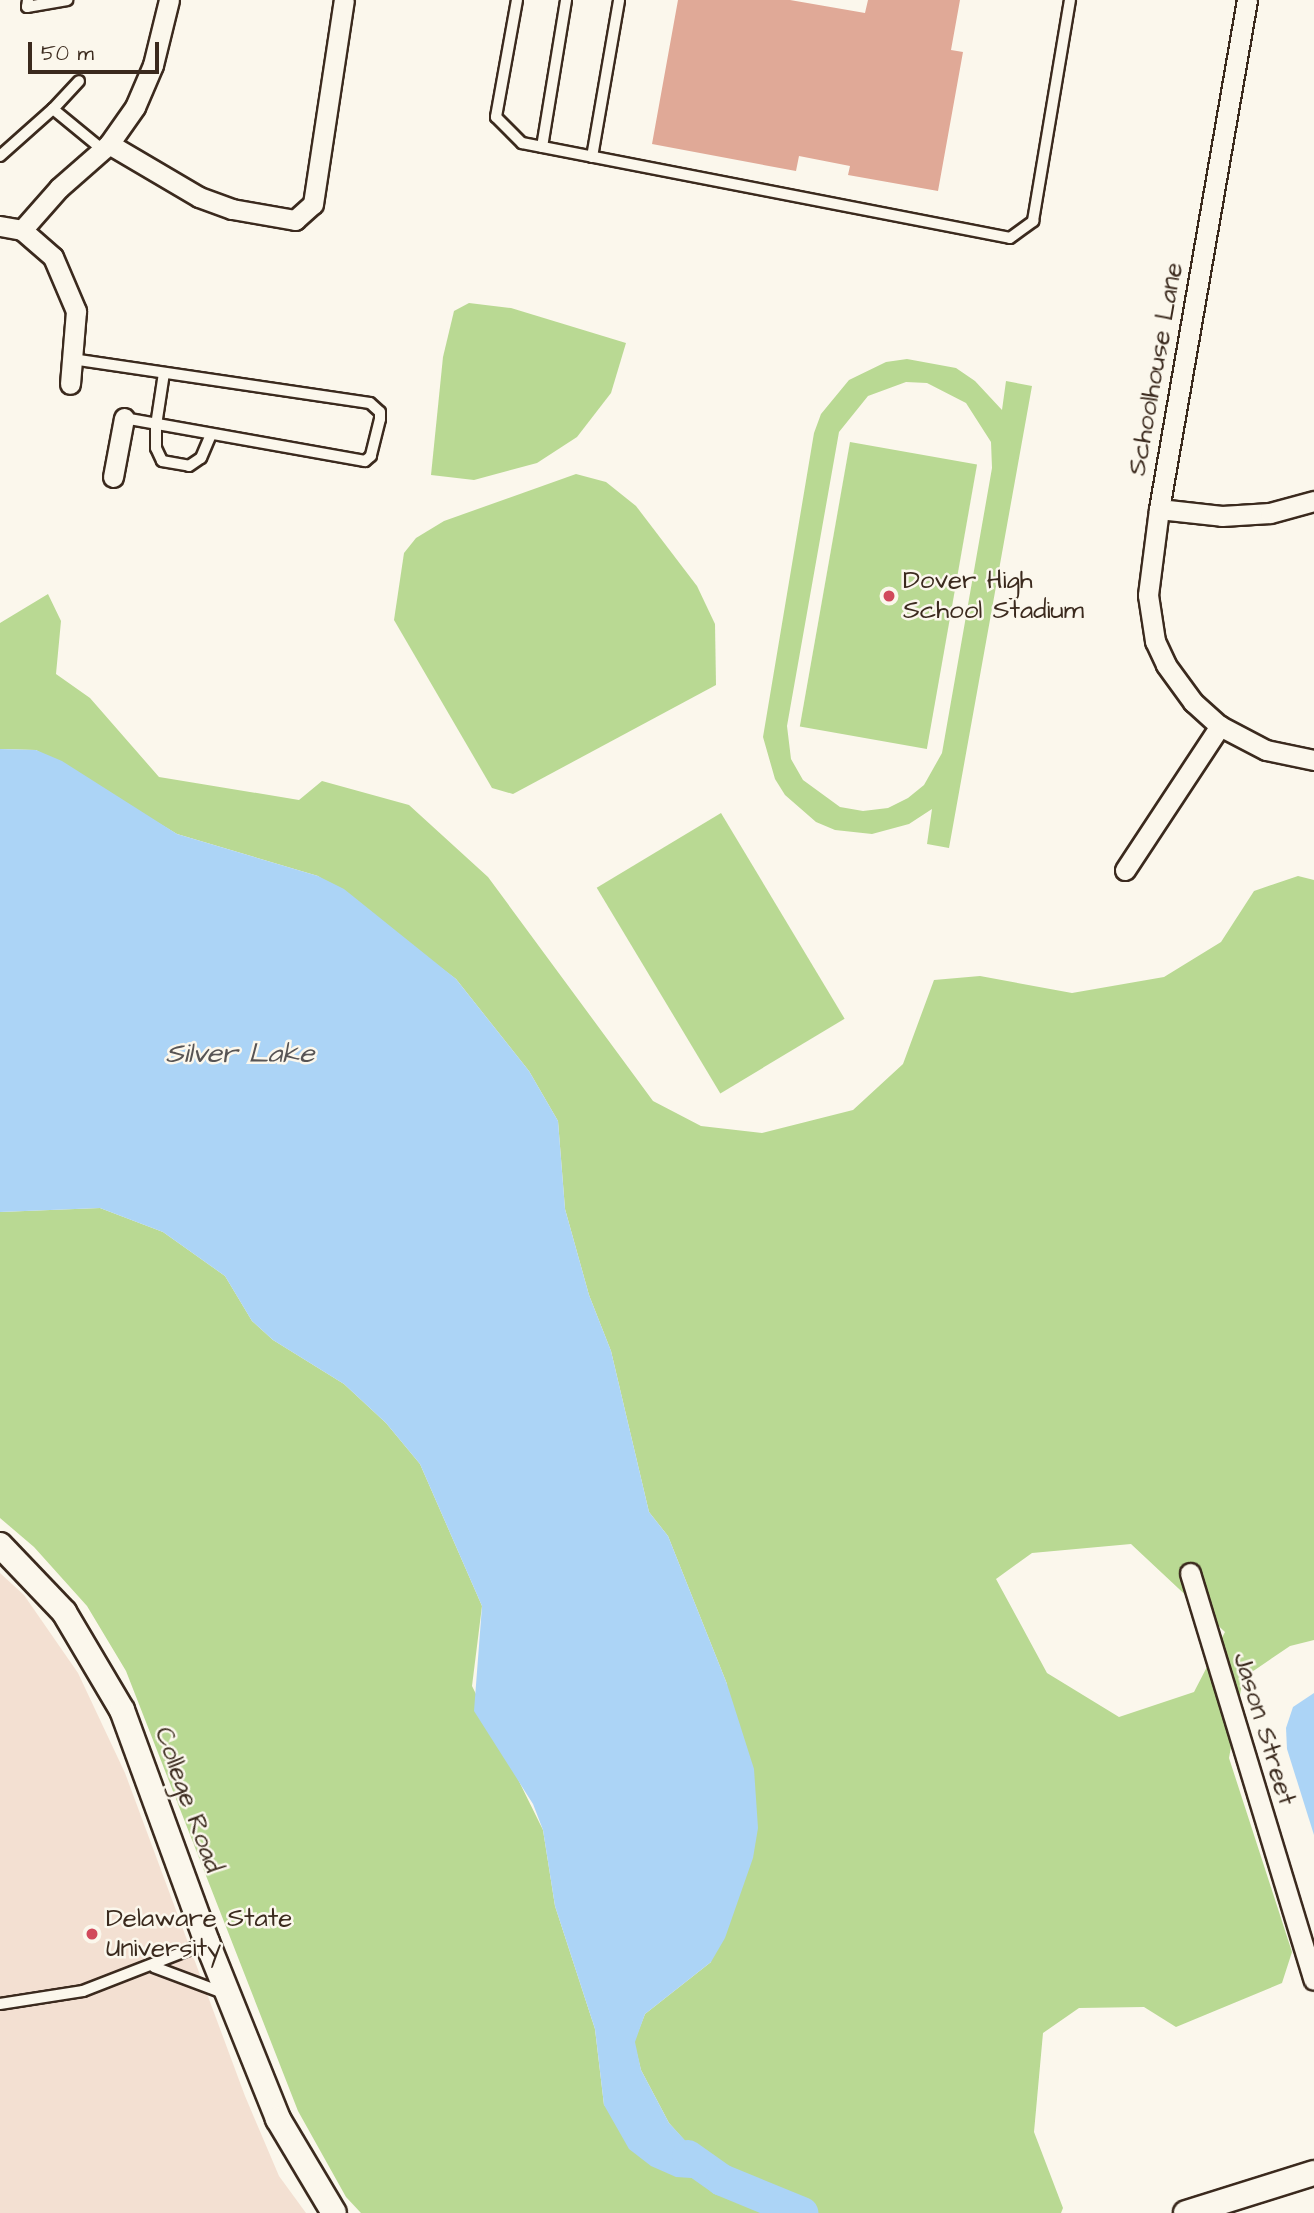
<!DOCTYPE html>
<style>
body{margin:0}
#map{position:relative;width:1314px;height:2213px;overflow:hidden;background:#fbf7ec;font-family:"Architects Daughter",sans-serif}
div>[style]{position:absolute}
.built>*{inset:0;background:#f3e0d2}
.green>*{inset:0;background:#b9d993;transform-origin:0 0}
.water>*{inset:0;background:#acd4f6}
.river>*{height:32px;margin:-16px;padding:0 16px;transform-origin:16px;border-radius:16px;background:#acd4f6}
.building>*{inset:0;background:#e0a997}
.roads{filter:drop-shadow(2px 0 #3b2a1e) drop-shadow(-2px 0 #3b2a1e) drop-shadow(0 2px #3b2a1e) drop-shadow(0 -2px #3b2a1e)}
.service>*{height:10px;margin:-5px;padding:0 5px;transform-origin:5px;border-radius:5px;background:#fbf7ec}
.minor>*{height:19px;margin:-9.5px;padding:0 9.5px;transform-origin:9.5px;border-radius:9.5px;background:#fbf7ec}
.tertiary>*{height:24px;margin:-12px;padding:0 12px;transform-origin:12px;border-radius:12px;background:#fbf7ec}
.dots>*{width:19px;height:19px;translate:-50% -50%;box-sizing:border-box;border:4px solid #fbf7ec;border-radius:50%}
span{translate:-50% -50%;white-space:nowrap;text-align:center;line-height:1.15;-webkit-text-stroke:5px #fbf7ec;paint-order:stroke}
.street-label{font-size:26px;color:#3b2a1e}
.poi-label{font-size:26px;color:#3b2a1e}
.left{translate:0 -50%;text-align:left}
.water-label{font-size:28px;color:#575454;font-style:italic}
.scale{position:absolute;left:28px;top:42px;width:131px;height:32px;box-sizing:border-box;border:4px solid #3b2a1e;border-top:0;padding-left:9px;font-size:21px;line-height:24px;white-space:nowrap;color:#3b2a1e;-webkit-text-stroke:5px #fbf7ec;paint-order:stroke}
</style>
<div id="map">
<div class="built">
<i style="clip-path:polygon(0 1573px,24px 1595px,78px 1673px,125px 1773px,245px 2096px,279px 2176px,306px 2213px,0 2213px)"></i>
</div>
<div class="green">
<i style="clip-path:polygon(469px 303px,511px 308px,626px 343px,611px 393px,577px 437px,537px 463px,474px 480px,431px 475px,443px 357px,454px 311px)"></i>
<i style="clip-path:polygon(evenodd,907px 359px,956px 368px,975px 381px,1002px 410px,1006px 381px,1032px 386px,949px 848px,927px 844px,932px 809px,909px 824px,872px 834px,835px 830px,816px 822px,785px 795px,775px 779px,763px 737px,814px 433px,821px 414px,849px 380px,886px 362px,907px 359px,906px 382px,927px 383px,966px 403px,991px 442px,992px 468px,942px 753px,924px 785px,908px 798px,888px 808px,863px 811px,840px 807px,803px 780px,791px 759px,787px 726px,839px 432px,868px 396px,906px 382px)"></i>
<i style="left:850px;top:442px;width:129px;height:289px;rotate:10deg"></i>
<i style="clip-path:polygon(576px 474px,606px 482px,636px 506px,697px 586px,715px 624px,716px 685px,513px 794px,492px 788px,394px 620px,404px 553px,416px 538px,444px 521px)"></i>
<i style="clip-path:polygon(evenodd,48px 594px,61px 621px,56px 674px,90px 698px,159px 777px,299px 800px,322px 781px,409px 805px,488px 877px,653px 1101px,701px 1126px,762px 1133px,853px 1110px,903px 1064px,934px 980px,980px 976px,1072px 993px,1164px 977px,1221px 942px,1254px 891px,1298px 876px,1314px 880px,1314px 1640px,1290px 1646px,1243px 1678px,1229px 1758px,1292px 1952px,1282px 1983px,1176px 2027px,1144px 2007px,1079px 2008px,1043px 2033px,1034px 2132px,1063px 2208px,1061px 2213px,361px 2213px,346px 2197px,298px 2111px,126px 1671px,87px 1606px,34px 1547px,0 1518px,0 1212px,100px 1208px,163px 1232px,225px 1276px,252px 1321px,273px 1340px,344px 1384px,386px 1423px,420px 1464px,482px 1606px,472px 1686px,543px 1830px,555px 1906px,595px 2029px,604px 2105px,720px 2180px,669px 2123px,641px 2070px,634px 2042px,645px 2014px,711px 1962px,727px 1684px,668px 1536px,649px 1512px,611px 1351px,589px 1295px,565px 1209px,558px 1121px,529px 1071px,456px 979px,318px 876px,177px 834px,36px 750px,0 749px,0 623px,48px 594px,1131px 1544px,1225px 1632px,1194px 1692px,1119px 1717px,1047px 1673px,996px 1579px,1032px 1553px,1131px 1544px)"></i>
<i style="left:721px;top:813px;width:240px;height:145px;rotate:59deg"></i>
</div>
<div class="water">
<i style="clip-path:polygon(0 749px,36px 750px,62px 761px,177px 834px,318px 876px,344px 889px,456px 979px,529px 1071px,558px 1121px,565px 1209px,589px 1295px,611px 1351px,649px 1512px,668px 1536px,727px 1684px,754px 1769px,758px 1828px,753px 1858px,725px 1938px,711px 1962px,645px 2014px,635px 2042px,641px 2070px,669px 2123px,722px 2180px,676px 2177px,651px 2166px,629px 2149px,604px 2105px,595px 2029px,555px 1906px,543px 1830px,533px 1804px,474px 1711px,482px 1606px,420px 1464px,386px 1423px,344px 1384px,273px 1340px,252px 1321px,225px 1276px,163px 1232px,100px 1208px,0 1212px)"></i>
<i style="clip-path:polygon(1314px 1693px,1314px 1835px,1287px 1749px,1286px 1728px,1293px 1707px)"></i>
</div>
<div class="river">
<i style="left:688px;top:2156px;width:42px;rotate:35.2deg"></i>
<i style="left:722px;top:2180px;width:87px;rotate:22.4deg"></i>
</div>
<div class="building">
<i style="clip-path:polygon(678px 0,790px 0,865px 13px,868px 0,960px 0,951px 50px,963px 52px,938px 191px,848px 175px,850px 166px,799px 156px,796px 171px,652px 144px)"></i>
</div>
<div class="roads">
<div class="service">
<i style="left:28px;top:0;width:7px;rotate:98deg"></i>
<i style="left:27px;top:7px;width:41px;rotate:-9.9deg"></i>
<i style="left:517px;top:0;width:119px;rotate:100.2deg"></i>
<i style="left:496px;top:117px;width:37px;rotate:45deg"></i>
<i style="left:522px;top:143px;width:497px;rotate:11deg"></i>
<i style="left:1010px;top:238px;width:29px;rotate:-36deg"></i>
<i style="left:1033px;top:221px;width:224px;rotate:-80.5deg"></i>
<i style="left:53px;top:109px;width:38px;rotate:-47deg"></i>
<i style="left:542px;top:147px;width:149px;rotate:-80.7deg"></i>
<i style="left:0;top:156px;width:71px;rotate:-41.6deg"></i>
<i style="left:53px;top:109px;width:65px;rotate:39.4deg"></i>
<i style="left:592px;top:157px;width:159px;rotate:-80.2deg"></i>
<i style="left:72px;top:359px;width:301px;rotate:8.4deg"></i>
<i style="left:370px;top:403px;width:13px;rotate:42deg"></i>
<i style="left:380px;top:412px;width:7px;rotate:90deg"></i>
<i style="left:380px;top:419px;width:38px;rotate:104deg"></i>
<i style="left:371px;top:456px;width:8px;rotate:140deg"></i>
<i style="left:365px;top:461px;width:245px;rotate:-169.9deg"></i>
<i style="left:164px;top:373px;width:53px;rotate:98.7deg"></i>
<i style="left:156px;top:425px;width:23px;rotate:90deg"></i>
<i style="left:156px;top:448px;width:14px;rotate:65deg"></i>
<i style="left:162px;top:461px;width:27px;rotate:10deg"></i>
<i style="left:189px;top:466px;width:14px;rotate:-34deg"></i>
<i style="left:201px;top:458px;width:26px;rotate:-67deg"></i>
<i style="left:154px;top:1967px;width:72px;rotate:20.5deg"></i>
<i style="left:0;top:2004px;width:84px;rotate:-8.9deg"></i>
<i style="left:83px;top:1991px;width:132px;rotate:-21.3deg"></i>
</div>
<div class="minor">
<i style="left:1247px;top:0;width:517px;rotate:99.81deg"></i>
<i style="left:1159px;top:509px;width:87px;rotate:97.3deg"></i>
<i style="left:1148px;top:595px;width:47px;rotate:81.3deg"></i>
<i style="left:1155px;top:641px;width:26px;rotate:65deg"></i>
<i style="left:1166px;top:665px;width:46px;rotate:53.9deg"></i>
<i style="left:1193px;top:702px;width:36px;rotate:42deg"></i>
<i style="left:1220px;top:726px;width:52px;rotate:27.6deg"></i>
<i style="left:1266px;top:750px;width:49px;rotate:11.8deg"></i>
<i style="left:109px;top:144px;width:104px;rotate:30.5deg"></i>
<i style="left:199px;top:197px;width:35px;rotate:20deg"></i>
<i style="left:232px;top:209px;width:64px;rotate:9.9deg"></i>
<i style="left:295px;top:220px;width:24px;rotate:-42deg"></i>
<i style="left:313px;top:204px;width:206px;rotate:-81.4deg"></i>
<i style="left:0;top:226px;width:22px;rotate:10deg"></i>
<i style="left:22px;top:230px;width:56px;rotate:-48.6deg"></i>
<i style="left:59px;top:188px;width:67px;rotate:-41.3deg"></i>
<i style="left:109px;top:144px;width:45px;rotate:-54.9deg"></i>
<i style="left:135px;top:107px;width:46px;rotate:-66.8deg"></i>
<i style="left:153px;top:65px;width:67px;rotate:-76.2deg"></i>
<i style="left:22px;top:230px;width:41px;rotate:41.1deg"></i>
<i style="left:53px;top:257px;width:59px;rotate:66.9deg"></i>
<i style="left:76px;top:311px;width:73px;rotate:94.7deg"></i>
<i style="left:113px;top:477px;width:60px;rotate:-79.4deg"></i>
<i style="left:1159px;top:509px;width:63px;rotate:6.3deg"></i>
<i style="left:1222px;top:516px;width:48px;rotate:-3.6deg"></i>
<i style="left:1270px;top:513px;width:46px;rotate:-15.3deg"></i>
<i style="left:1125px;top:870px;width:173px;rotate:-56.6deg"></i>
<i style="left:1190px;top:1573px;width:425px;rotate:73.1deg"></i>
</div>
<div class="tertiary">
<i style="left:0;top:1545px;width:93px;rotate:46.3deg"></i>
<i style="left:64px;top:1612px;width:114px;rotate:59.4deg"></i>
<i style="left:122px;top:1710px;width:247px;rotate:69.9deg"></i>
<i style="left:207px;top:1942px;width:191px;rotate:68.1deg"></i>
<i style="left:278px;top:2119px;width:109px;rotate:59.2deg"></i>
<i style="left:1186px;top:2213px;width:134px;rotate:-17.4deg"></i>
</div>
</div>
<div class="dots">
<i style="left:889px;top:596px;background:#d1495b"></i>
<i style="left:92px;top:1934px;background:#d1495b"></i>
</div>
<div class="street-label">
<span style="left:1156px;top:369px;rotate:-80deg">Schoolhouse Lane</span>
<span style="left:1264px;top:1729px;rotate:73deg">Jason Street</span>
<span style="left:188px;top:1800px;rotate:70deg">College Road</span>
</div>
<div class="poi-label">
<span class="left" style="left:903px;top:596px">Dover High<br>School Stadium</span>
<span class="left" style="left:106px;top:1934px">Delaware State<br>University</span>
</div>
<div class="water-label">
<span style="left:240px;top:1054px">Silver Lake</span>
</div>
<div class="scale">50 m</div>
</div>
